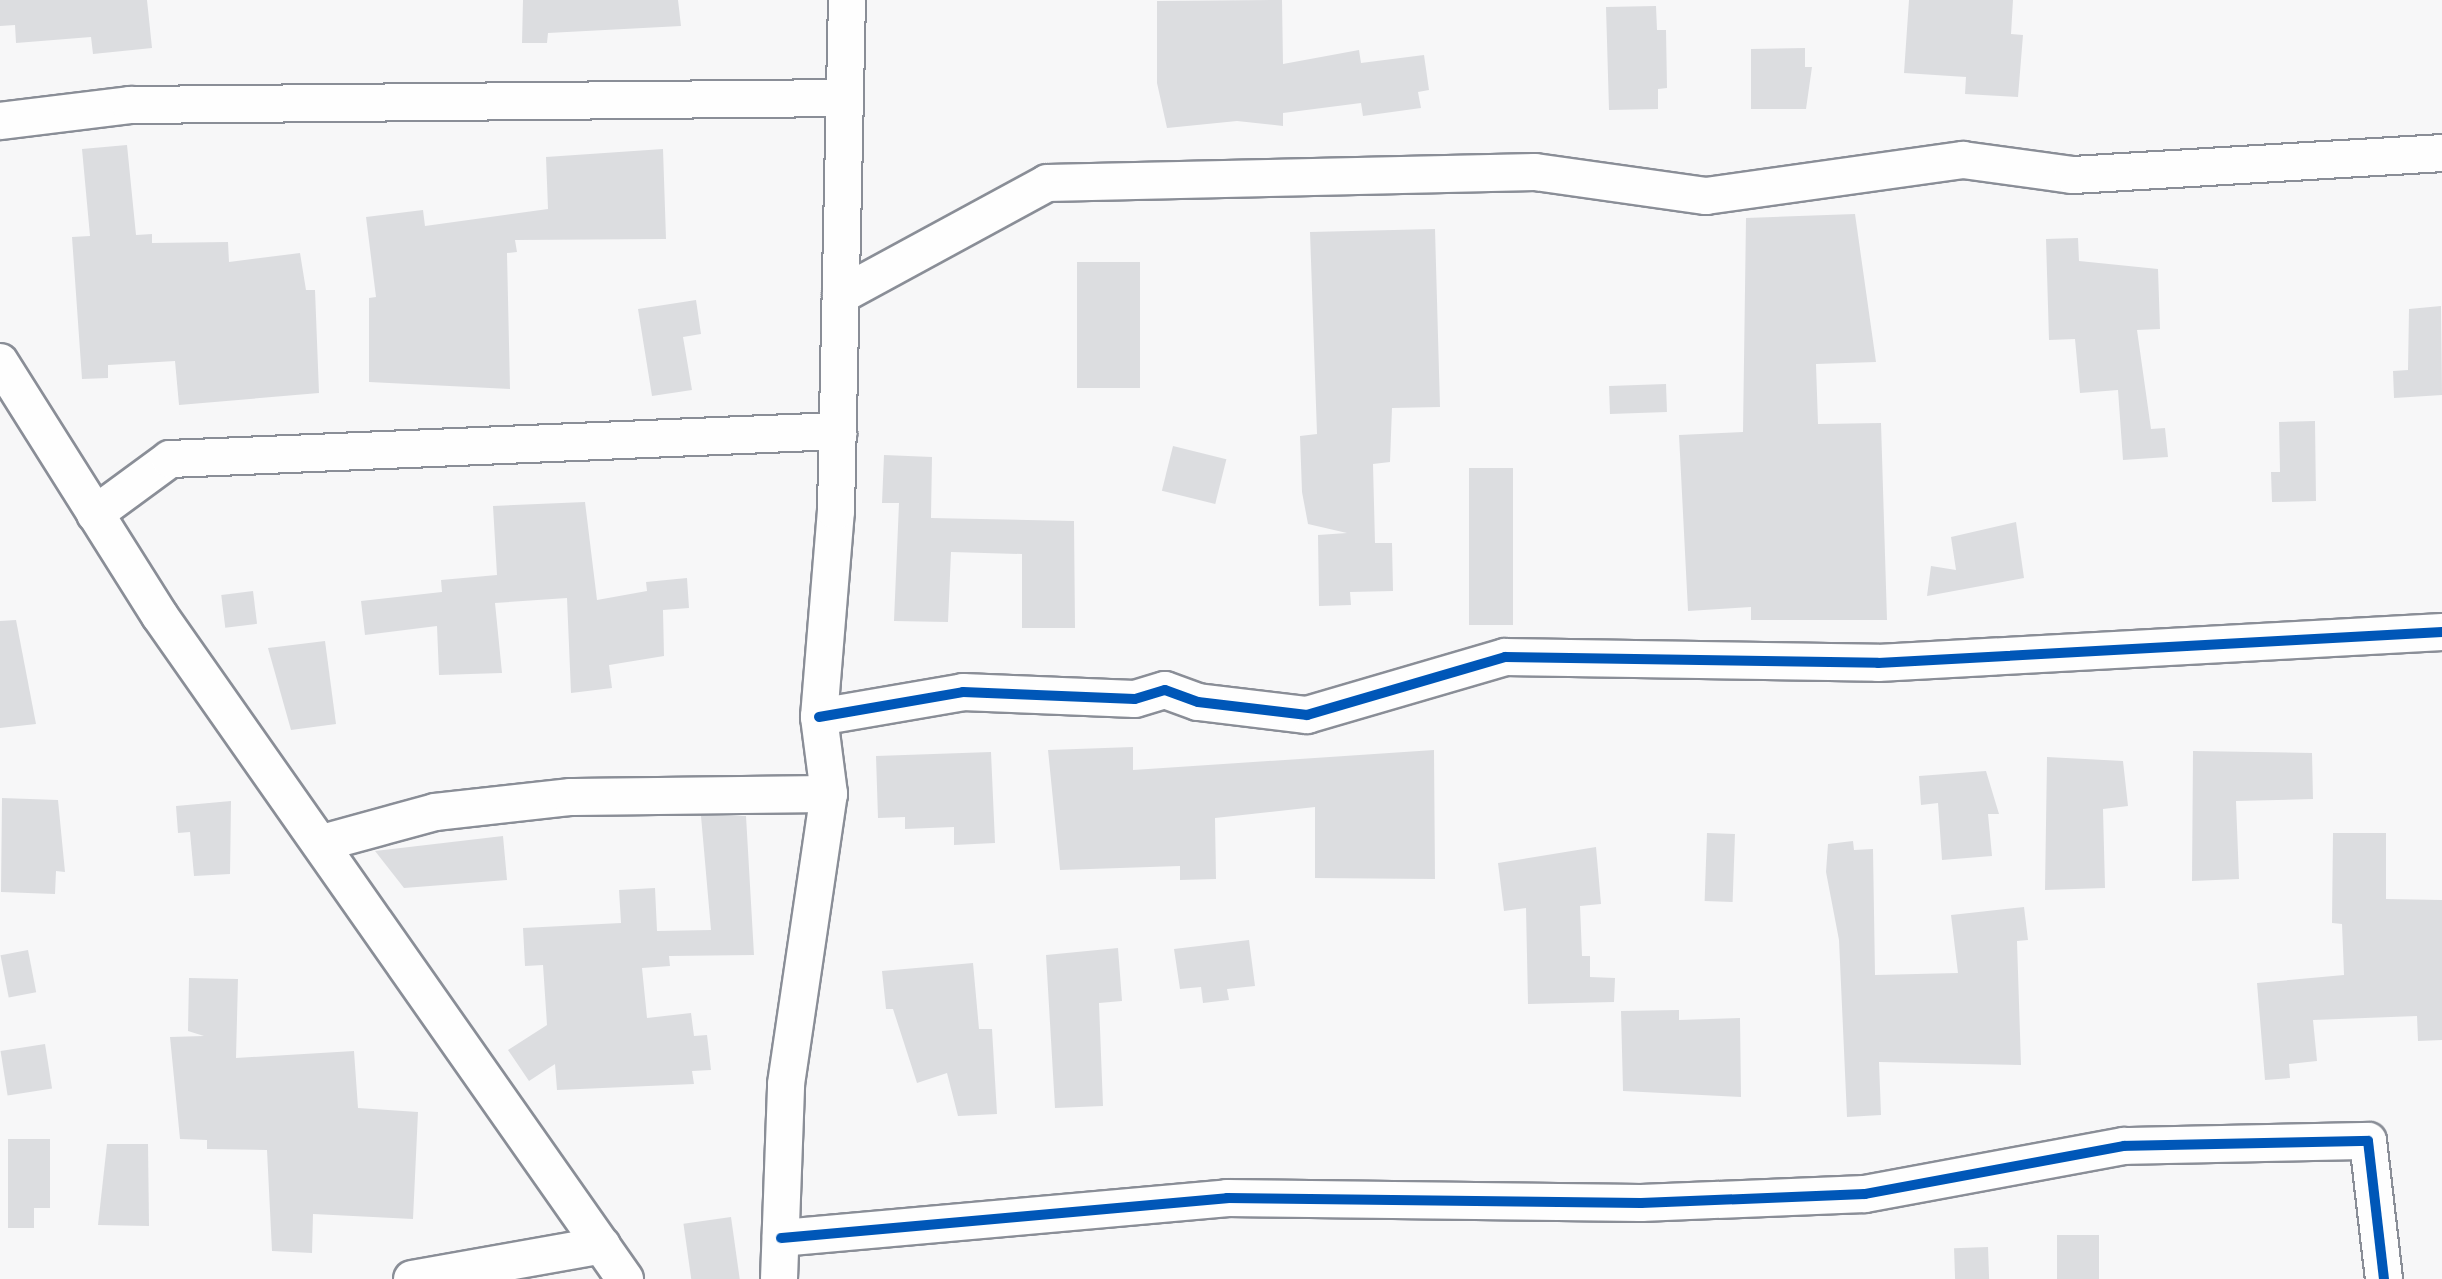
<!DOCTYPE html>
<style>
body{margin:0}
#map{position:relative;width:2442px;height:1279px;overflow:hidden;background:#f7f7f8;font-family:"Balsamiq Sans",sans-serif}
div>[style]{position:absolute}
.building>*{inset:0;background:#dcdde0;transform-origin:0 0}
.roads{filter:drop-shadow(2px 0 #8a8e97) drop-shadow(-2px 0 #8a8e97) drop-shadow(0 2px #8a8e97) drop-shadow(0 -2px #8a8e97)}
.minor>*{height:36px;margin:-18px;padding:0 18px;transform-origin:18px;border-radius:18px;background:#fefefe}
.cycleway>*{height:10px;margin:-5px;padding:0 5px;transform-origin:5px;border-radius:5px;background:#0057b8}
span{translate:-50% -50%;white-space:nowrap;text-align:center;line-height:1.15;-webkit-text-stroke:8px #fff;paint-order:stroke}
</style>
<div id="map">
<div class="building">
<i style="clip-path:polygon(0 0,147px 0,152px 48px,93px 54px,91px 37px,16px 43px,15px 25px,0 26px)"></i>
<i style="clip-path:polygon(523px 0,678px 0,681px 26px,548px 33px,547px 43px,522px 43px)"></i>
<i style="clip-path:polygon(1282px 0,1283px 64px,1359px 50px,1361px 63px,1424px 55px,1429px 90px,1418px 92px,1421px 108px,1363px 116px,1361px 103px,1283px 113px,1283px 126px,1237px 121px,1167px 128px,1157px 83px,1157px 1px)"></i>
<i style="clip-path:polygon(1909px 0,2013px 0,2011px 34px,2023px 35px,2018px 97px,1965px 94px,1966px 77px,1904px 73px)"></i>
<i style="clip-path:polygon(1656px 6px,1657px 30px,1666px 30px,1667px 88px,1658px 89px,1658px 109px,1609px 110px,1606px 7px)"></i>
<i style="clip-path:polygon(1805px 48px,1805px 67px,1812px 67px,1806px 109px,1751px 109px,1751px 49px)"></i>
<i style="clip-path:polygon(127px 145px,136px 235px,152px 234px,152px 243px,228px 242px,229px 262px,300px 253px,306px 290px,315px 290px,319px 393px,179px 405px,175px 361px,108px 365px,108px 378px,82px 379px,72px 237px,90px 236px,82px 149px)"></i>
<i style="clip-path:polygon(663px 149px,666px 239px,515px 240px,517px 252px,507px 253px,510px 389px,369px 382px,369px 298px,376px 297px,366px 217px,423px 210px,425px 226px,548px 209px,546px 157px)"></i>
<i style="clip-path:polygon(1855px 214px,1876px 362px,1816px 364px,1818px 424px,1881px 423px,1887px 620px,1751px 620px,1751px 607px,1688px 611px,1679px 435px,1743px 432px,1746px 218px)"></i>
<i style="clip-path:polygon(1435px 229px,1440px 407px,1392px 408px,1390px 462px,1373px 464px,1375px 543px,1392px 543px,1393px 591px,1350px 592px,1351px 605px,1319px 606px,1318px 535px,1347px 533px,1308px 524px,1302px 492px,1300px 436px,1317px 434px,1310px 232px)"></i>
<i style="clip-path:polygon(2078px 238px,2079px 261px,2158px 269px,2160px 329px,2137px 330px,2151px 429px,2165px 428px,2168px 457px,2123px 460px,2118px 390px,2080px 393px,2075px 339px,2049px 340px,2046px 239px)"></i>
<i style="left:1077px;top:262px;width:63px;height:126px"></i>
<i style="clip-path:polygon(696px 300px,701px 334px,683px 337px,692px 390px,652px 396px,638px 309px)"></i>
<i style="clip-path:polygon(2441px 306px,2442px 395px,2394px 398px,2393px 371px,2408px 370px,2409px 309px)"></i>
<i style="left:1666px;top:384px;width:28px;height:57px;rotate:88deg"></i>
<i style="clip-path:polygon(2315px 421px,2316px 501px,2272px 502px,2271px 472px,2280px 472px,2279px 422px)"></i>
<i style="left:1173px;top:446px;width:55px;height:46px;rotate:14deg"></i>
<i style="clip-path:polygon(884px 455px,932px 457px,931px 518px,1074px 521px,1075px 628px,1022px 628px,1022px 554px,951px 552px,948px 622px,894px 621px,899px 503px,882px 503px)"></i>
<i style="left:1469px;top:468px;width:44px;height:157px"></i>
<i style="clip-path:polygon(585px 502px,597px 600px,647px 591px,646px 582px,687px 578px,689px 608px,663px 610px,664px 656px,609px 665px,612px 688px,571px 693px,567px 598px,495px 603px,502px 673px,439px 675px,437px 626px,365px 635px,361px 601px,442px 592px,441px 580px,497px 575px,493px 506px)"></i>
<i style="clip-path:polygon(2016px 522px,2024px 578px,1927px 596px,1931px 566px,1956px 570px,1951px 537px)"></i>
<i style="left:253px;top:591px;width:33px;height:32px;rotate:83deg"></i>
<i style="clip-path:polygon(16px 620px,36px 724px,0 728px,0 621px)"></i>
<i style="clip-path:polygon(325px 641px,336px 724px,291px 730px,268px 648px)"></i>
<i style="clip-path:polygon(1133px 747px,1133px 770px,1434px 750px,1435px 879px,1315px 878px,1315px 807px,1215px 818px,1216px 879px,1180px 880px,1180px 866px,1060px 870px,1048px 750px)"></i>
<i style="clip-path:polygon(2193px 751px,2312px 753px,2313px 799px,2236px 801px,2239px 879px,2192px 881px)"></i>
<i style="clip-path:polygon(991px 752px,995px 843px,954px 845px,954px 827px,905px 829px,905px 817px,878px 818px,876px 756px)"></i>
<i style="clip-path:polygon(2047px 757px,2123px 761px,2128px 806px,2103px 809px,2105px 888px,2045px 890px)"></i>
<i style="clip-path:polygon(1986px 771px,1999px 814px,1988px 814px,1992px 856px,1942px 860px,1938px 803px,1921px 805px,1919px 776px)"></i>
<i style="clip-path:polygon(2px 798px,58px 800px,65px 872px,56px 871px,55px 894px,1px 892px)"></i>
<i style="clip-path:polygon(231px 801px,230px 874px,194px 876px,190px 832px,178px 833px,176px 806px)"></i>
<i style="clip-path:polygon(701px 816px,746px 816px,754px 955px,669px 956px,670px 966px,642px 968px,647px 1018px,691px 1013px,694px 1036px,707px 1035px,711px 1070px,692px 1071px,694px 1084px,557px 1090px,555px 1064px,529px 1081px,508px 1050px,547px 1025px,543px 965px,525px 966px,523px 928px,621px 923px,619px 890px,655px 888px,657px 931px,711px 930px)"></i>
<i style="left:1707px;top:833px;width:28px;height:68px;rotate:2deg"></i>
<i style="clip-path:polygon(2333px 833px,2386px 833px,2386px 899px,2442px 900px,2442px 1040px,2418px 1041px,2417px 1016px,2313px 1020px,2317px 1061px,2289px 1064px,2290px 1078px,2265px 1080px,2257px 983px,2344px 975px,2342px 924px,2332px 923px)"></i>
<i style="clip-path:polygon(503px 836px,507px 880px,404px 888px,375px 851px)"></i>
<i style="clip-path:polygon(1853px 841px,1854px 850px,1873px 849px,1875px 975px,1958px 973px,1951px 915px,2024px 907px,2028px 940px,2017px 941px,2021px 1065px,1879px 1062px,1881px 1115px,1847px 1117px,1839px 940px,1826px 872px,1828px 844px)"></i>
<i style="clip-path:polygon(1596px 847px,1601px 904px,1580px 906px,1582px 956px,1590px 956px,1590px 977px,1615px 978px,1614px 1002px,1528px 1004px,1526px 908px,1504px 911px,1498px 863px)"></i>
<i style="clip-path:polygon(1249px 940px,1255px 986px,1227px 989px,1229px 1000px,1203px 1003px,1201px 987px,1180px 989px,1174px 949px)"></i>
<i style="clip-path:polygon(1118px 948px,1122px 1001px,1099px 1003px,1103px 1106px,1055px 1108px,1046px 955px)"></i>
<i style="left:28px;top:950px;width:43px;height:28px;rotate:79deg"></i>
<i style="clip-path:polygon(973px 963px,979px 1029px,992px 1029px,997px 1114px,958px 1116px,947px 1073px,917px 1083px,893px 1009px,886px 1009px,882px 971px)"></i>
<i style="clip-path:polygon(189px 978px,238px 979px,236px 1058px,354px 1051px,358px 1108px,418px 1112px,413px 1219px,313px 1214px,312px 1253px,272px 1251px,267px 1150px,207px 1149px,207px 1140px,180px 1139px,170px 1037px,204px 1036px,188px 1031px)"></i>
<i style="clip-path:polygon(1679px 1010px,1679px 1020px,1740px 1018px,1741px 1097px,1623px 1091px,1621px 1011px)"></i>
<i style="left:45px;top:1044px;width:45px;height:45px;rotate:81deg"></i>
<i style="clip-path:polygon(8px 1139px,50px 1139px,50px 1208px,34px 1208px,34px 1228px,8px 1228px)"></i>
<i style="clip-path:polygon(107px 1144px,148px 1144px,149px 1226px,98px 1225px)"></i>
<i style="left:731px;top:1217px;width:63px;height:48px;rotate:82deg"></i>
<i style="left:2057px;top:1235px;width:42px;height:44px"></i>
<i style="left:1988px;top:1247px;width:32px;height:34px;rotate:88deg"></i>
</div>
<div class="roads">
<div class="minor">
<i style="left:0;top:121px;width:131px;rotate:-7deg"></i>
<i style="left:130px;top:105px;width:715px;rotate:-0.56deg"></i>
<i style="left:841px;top:295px;width:234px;rotate:-28.5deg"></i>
<i style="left:1047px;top:183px;width:488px;rotate:-1.3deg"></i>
<i style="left:1535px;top:172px;width:173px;rotate:8deg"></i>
<i style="left:1706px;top:196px;width:260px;rotate:-8deg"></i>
<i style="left:1963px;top:160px;width:111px;rotate:7.8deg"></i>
<i style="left:2073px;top:175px;width:370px;rotate:-3.4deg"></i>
<i style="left:0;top:362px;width:300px;rotate:57.8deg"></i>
<i style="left:160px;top:616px;width:810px;rotate:54.96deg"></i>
<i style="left:95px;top:514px;width:93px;rotate:-36.3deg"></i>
<i style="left:170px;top:459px;width:669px;rotate:-2.4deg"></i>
<i style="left:819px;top:717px;width:146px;rotate:-9.8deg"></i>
<i style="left:963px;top:692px;width:172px;rotate:2.3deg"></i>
<i style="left:1135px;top:699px;width:31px;rotate:-17deg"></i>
<i style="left:1165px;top:690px;width:35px;rotate:20deg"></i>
<i style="left:1198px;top:702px;width:110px;rotate:6.8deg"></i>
<i style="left:1307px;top:715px;width:206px;rotate:-16.3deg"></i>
<i style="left:1505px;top:657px;width:373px;rotate:0.9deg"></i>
<i style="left:1878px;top:663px;width:565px;rotate:-3.15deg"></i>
<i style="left:322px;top:843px;width:117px;rotate:-15.3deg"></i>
<i style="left:435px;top:812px;width:137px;rotate:-6.3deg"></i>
<i style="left:571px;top:797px;width:258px;rotate:-0.7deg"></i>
<i style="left:781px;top:1238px;width:448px;rotate:-5.1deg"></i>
<i style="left:1227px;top:1198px;width:414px;rotate:0.7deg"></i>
<i style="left:1641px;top:1203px;width:224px;rotate:-2.3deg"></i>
<i style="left:1865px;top:1194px;width:263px;rotate:-10.5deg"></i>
<i style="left:2124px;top:1146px;width:244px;rotate:-1.2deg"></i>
<i style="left:2368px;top:1141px;width:139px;rotate:83.4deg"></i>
<i style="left:412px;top:1279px;width:193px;rotate:-10.1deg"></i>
<i style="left:779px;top:1279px;width:195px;rotate:-87.9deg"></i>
<i style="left:786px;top:1084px;width:293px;rotate:-81.6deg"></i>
<i style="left:829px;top:794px;width:78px;rotate:-97.4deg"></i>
<i style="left:819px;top:717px;width:207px;rotate:-85.3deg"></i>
<i style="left:836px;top:511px;width:511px;rotate:-88.77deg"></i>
</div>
</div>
<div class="cycleway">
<i style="left:819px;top:717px;width:146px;rotate:-9.8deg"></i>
<i style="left:963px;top:692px;width:172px;rotate:2.3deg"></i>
<i style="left:1135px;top:699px;width:31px;rotate:-17deg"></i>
<i style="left:1165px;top:690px;width:35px;rotate:20deg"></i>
<i style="left:1198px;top:702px;width:110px;rotate:6.8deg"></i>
<i style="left:1307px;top:715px;width:206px;rotate:-16.3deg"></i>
<i style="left:1505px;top:657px;width:373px;rotate:0.9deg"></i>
<i style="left:1878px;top:663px;width:565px;rotate:-3.15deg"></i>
<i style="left:781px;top:1238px;width:448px;rotate:-5.1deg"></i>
<i style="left:1227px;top:1198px;width:414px;rotate:0.7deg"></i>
<i style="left:1641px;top:1203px;width:224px;rotate:-2.3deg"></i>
<i style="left:1865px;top:1194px;width:263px;rotate:-10.5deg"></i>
<i style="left:2124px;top:1146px;width:244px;rotate:-1.2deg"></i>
<i style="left:2368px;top:1141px;width:139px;rotate:83.4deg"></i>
</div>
</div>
